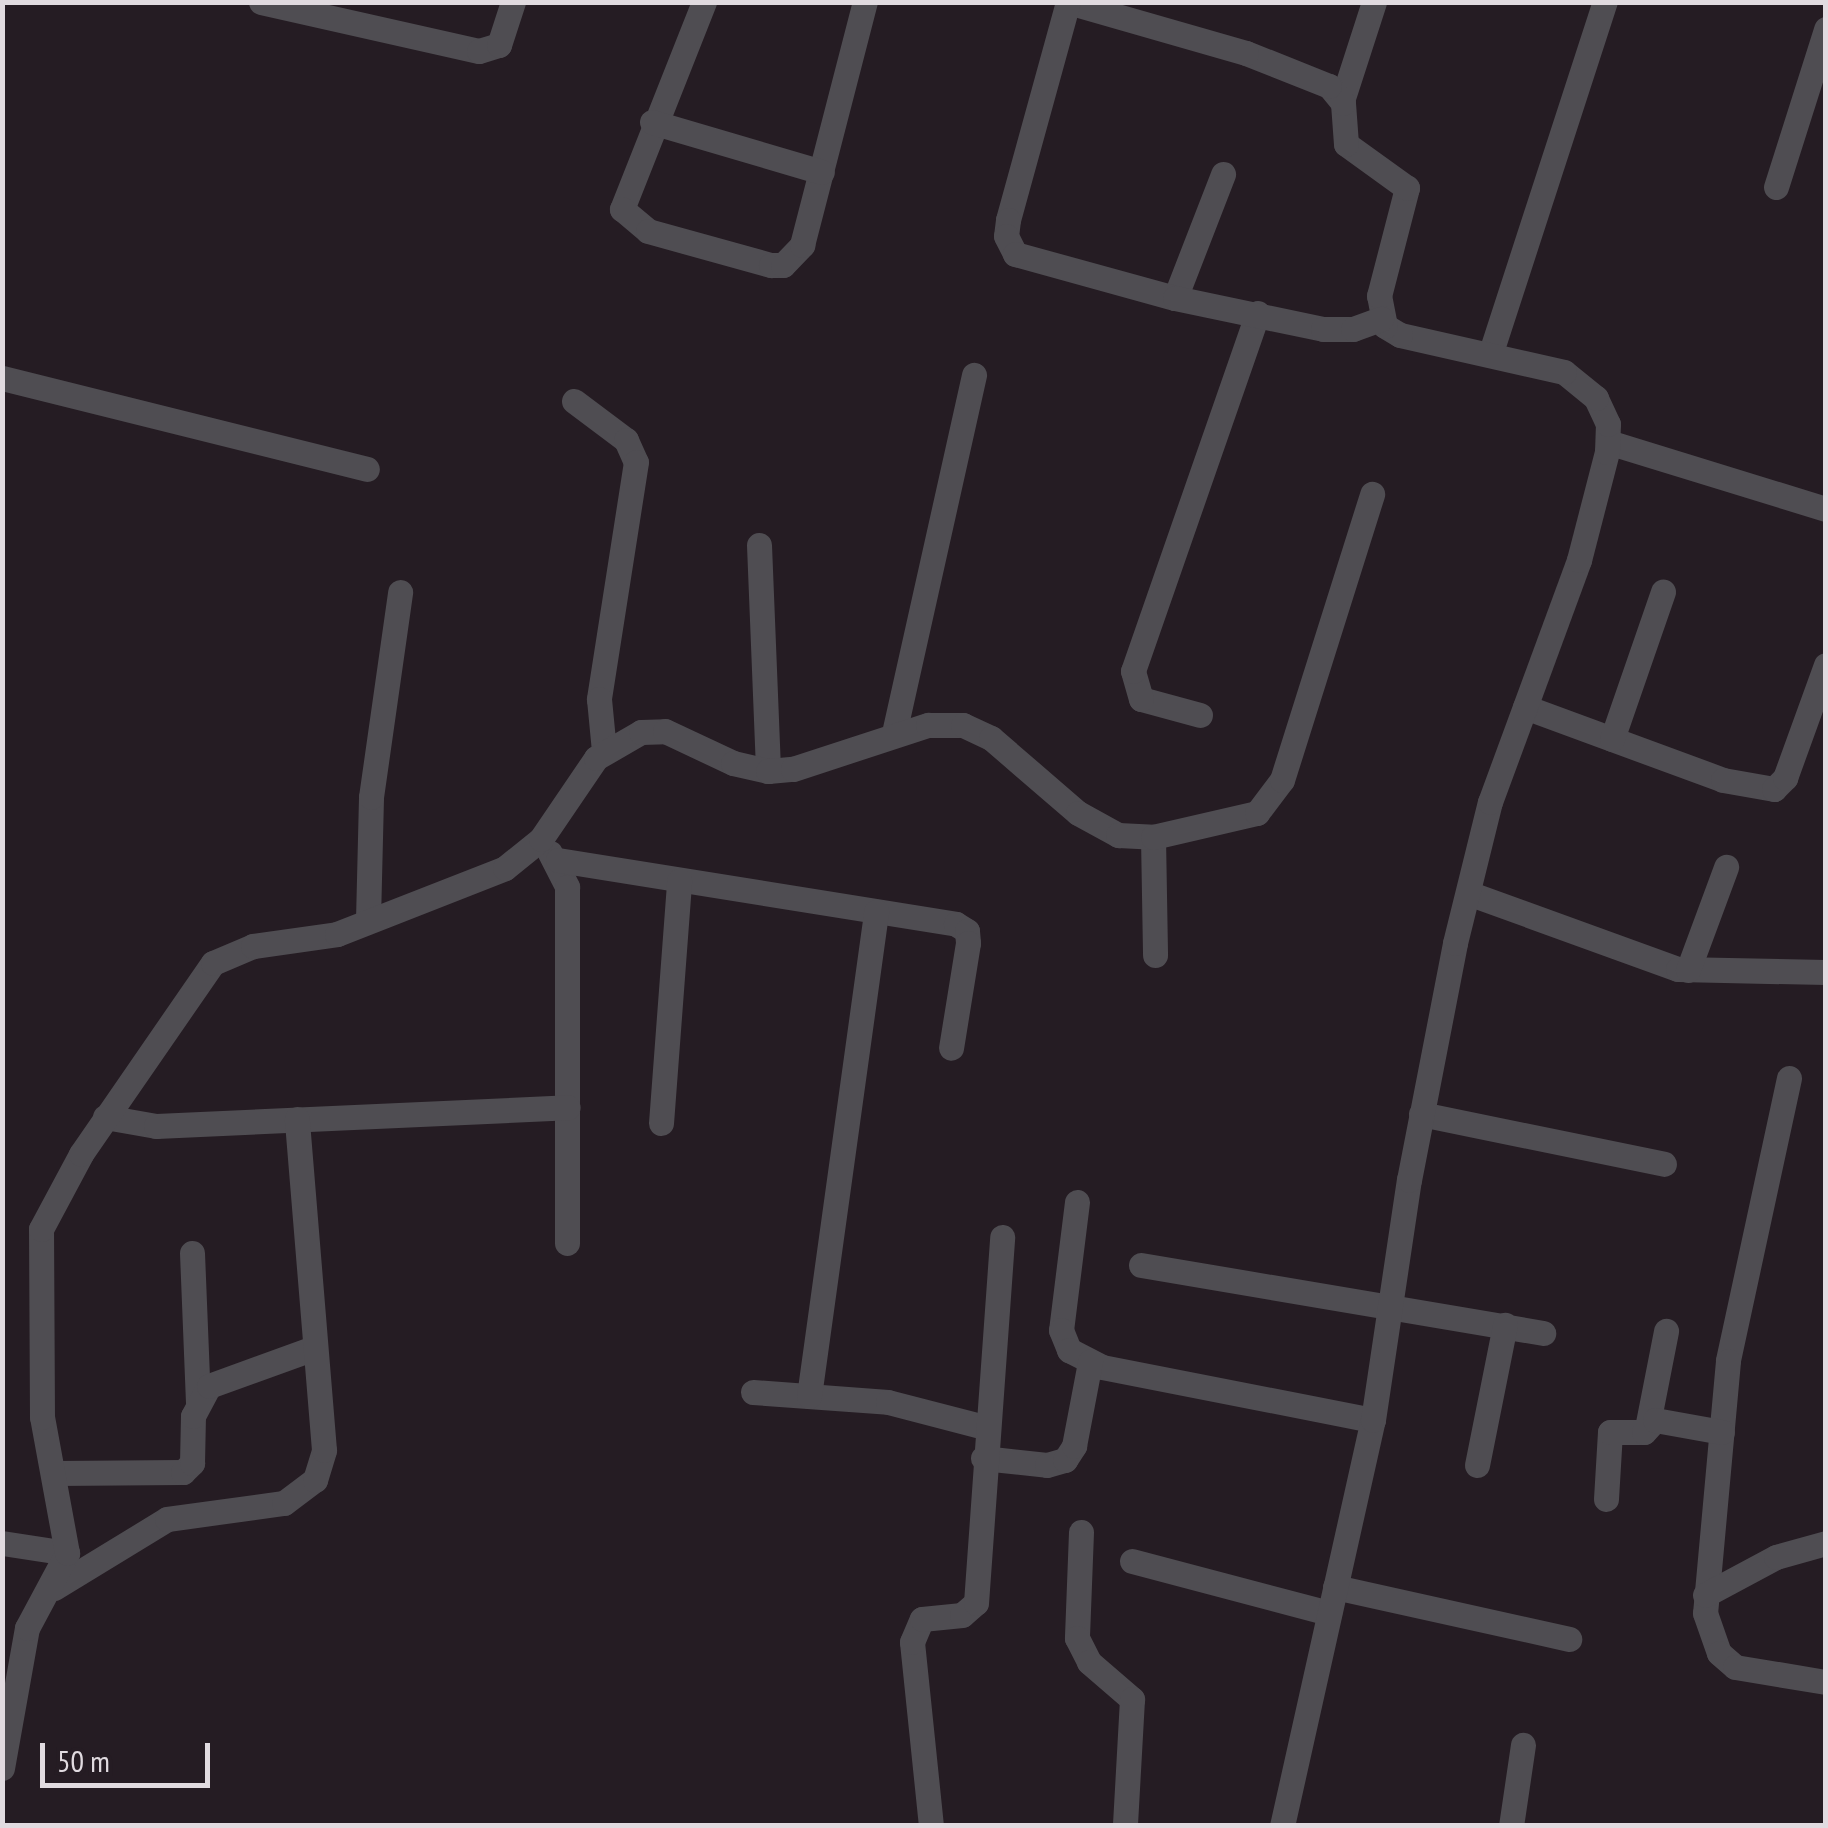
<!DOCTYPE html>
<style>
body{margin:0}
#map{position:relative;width:1828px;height:1828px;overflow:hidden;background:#251c23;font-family:"PT Sans Narrow",sans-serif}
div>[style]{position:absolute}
.minor>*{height:25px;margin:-12.5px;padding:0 12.5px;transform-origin:12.5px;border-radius:12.5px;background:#4f4d52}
span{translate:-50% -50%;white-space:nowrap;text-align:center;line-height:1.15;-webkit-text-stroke:8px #251c23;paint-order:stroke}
.frame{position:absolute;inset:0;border:5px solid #e1dbe0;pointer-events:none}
.scale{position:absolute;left:40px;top:1743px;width:170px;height:45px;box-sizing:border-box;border:5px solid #e1dbe0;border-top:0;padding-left:12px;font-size:30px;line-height:35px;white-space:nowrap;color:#e1dbe0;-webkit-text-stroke:8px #251c23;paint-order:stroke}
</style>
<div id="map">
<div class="minor">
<i style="left:261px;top:2px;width:223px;rotate:12.7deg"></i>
<i style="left:479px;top:51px;width:21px;rotate:-17deg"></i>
<i style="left:499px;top:45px;width:45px;rotate:-72deg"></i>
<i style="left:704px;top:2px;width:223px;rotate:111.6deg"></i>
<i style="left:622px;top:209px;width:34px;rotate:40deg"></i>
<i style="left:648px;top:231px;width:128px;rotate:15.5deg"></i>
<i style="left:771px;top:265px;width:12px"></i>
<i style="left:783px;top:265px;width:28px;rotate:-46deg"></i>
<i style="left:802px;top:245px;width:251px;rotate:-75.5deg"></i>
<i style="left:1342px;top:101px;width:104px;rotate:-72.1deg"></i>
<i style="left:652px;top:122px;width:177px;rotate:16.4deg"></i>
<i style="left:1776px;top:187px;width:166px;rotate:-72.4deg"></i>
<i style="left:1175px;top:298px;width:133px;rotate:-68.8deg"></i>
<i style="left:1491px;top:352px;width:368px;rotate:-72deg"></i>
<i style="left:2px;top:378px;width:376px;rotate:14deg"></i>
<i style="left:574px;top:401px;width:65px;rotate:36.9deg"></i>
<i style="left:626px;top:440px;width:24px;rotate:66deg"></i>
<i style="left:636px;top:462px;width:240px;rotate:98.9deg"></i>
<i style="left:599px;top:699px;width:52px;rotate:84.5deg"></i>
<i style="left:1608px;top:442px;width:228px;rotate:17.1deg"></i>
<i style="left:759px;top:545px;width:226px;rotate:87.7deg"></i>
<i style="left:1525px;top:707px;width:211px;rotate:20.2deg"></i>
<i style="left:1723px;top:780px;width:52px;rotate:10deg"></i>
<i style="left:1774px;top:789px;width:16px;rotate:-45deg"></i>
<i style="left:1785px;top:778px;width:120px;rotate:-70.1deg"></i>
<i style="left:1200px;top:715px;width:61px;rotate:-164.8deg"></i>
<i style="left:1141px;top:699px;width:29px;rotate:-106deg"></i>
<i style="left:1133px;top:671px;width:379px;rotate:-70.8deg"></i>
<i style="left:894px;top:733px;width:367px;rotate:-77.4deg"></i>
<i style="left:1612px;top:739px;width:156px;rotate:-70.9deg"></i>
<i style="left:1153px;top:837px;width:118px;rotate:89deg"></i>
<i style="left:550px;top:853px;width:38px;rotate:63deg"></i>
<i style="left:567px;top:887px;width:356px;rotate:90deg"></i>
<i style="left:558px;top:860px;width:403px;rotate:9.1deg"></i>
<i style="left:956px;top:924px;width:13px;rotate:32deg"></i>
<i style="left:967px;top:931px;width:12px;rotate:85deg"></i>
<i style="left:968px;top:943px;width:106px;rotate:99.2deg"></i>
<i style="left:1468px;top:893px;width:223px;rotate:19.9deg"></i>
<i style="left:1678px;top:969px;width:148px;rotate:1.2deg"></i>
<i style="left:368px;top:920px;width:123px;rotate:-88.6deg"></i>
<i style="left:371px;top:797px;width:207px;rotate:-81.9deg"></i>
<i style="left:1688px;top:970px;width:110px;rotate:-69.7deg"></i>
<i style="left:1789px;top:1078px;width:289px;rotate:102.2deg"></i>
<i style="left:1728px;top:1361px;width:253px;rotate:95.2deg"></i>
<i style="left:1705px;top:1613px;width:42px;rotate:70.7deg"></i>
<i style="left:1719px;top:1653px;width:21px;rotate:41deg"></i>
<i style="left:1735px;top:1667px;width:92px;rotate:9.4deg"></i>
<i style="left:1421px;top:1114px;width:248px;rotate:11.6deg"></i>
<i style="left:105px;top:1117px;width:52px;rotate:10deg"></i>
<i style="left:156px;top:1126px;width:412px;rotate:-2.6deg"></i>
<i style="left:661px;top:1123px;width:243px;rotate:-85.7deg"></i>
<i style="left:1077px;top:1202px;width:129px;rotate:97.1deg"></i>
<i style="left:1061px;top:1330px;width:22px;rotate:68deg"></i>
<i style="left:1069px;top:1350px;width:37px;rotate:27deg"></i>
<i style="left:1102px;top:1367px;width:276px;rotate:11.1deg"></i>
<i style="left:192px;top:1253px;width:149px;rotate:87.7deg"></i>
<i style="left:1141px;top:1265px;width:408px;rotate:9.6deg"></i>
<i style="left:753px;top:1392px;width:135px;rotate:4.2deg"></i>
<i style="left:888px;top:1402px;width:100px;rotate:14.5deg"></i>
<i style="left:809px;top:1396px;width:489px;rotate:-82.1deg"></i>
<i style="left:1648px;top:1423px;width:94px;rotate:-78.9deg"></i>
<i style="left:983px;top:1458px;width:64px;rotate:6.2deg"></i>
<i style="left:1047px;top:1465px;width:19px;rotate:-16deg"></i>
<i style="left:1065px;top:1460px;width:17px;rotate:-57deg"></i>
<i style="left:1074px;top:1446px;width:86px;rotate:-79.2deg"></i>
<i style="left:1477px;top:1465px;width:143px;rotate:-78.7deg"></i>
<i style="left:55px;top:1473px;width:128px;rotate:-0.4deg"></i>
<i style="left:183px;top:1472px;width:13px;rotate:-45deg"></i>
<i style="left:192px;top:1463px;width:47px;rotate:-88.8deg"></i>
<i style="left:193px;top:1416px;width:34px;rotate:-62deg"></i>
<i style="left:209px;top:1386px;width:112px;rotate:-19.9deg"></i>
<i style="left:1606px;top:1499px;width:67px;rotate:-86.6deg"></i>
<i style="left:1610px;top:1432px;width:34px"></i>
<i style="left:1644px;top:1432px;width:16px;rotate:-47deg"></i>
<i style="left:1655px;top:1420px;width:68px;rotate:10.2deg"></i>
<i style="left:1081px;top:1532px;width:106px;rotate:92.2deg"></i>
<i style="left:1077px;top:1638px;width:27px;rotate:63deg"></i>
<i style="left:1089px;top:1662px;width:57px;rotate:40.7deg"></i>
<i style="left:1132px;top:1699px;width:127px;rotate:93.2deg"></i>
<i style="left:2px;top:1543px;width:66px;rotate:8.7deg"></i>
<i style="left:1132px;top:1561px;width:204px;rotate:14.8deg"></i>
<i style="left:1335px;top:1587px;width:240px;rotate:12.5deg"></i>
<i style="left:54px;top:1588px;width:132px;rotate:-31.4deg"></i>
<i style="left:167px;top:1519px;width:118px;rotate:-7.8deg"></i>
<i style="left:284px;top:1503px;width:39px;rotate:-37deg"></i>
<i style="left:315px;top:1480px;width:31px;rotate:-73deg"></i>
<i style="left:324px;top:1450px;width:332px;rotate:-94.7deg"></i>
<i style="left:1705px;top:1595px;width:81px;rotate:-28.2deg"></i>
<i style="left:1776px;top:1557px;width:52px;rotate:-15.6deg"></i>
<i style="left:2px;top:1768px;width:142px;rotate:-79.9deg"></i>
<i style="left:27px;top:1628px;width:85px;rotate:-61.9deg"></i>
<i style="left:67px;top:1553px;width:138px;rotate:-100.4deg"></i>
<i style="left:42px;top:1417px;width:188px;rotate:-90.3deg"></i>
<i style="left:41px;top:1229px;width:85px;rotate:-61.9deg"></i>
<i style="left:81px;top:1154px;width:232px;rotate:-55.4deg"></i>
<i style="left:213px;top:963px;width:43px;rotate:-23deg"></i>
<i style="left:253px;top:946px;width:85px;rotate:-8.1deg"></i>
<i style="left:337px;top:934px;width:180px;rotate:-21.4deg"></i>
<i style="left:505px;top:868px;width:46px;rotate:-38.9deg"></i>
<i style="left:541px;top:839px;width:98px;rotate:-55.8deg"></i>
<i style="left:596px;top:758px;width:52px;rotate:-30deg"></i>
<i style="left:641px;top:732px;width:24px;rotate:-2deg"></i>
<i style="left:665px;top:731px;width:75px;rotate:25.2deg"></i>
<i style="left:733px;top:763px;width:36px;rotate:13deg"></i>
<i style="left:768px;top:771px;width:25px;rotate:-5deg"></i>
<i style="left:793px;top:769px;width:142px;rotate:-18.1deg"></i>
<i style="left:928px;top:725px;width:35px"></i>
<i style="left:963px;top:725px;width:31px;rotate:25deg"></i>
<i style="left:991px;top:738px;width:115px;rotate:40.8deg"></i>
<i style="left:1078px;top:813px;width:46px;rotate:28.8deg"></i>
<i style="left:1118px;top:835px;width:35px;rotate:3deg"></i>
<i style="left:1153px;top:837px;width:107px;rotate:-13deg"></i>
<i style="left:1257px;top:813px;width:41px;rotate:-52.9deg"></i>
<i style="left:1282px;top:780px;width:300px;rotate:-72.5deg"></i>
<i style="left:931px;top:1826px;width:185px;rotate:-95.9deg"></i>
<i style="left:912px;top:1642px;width:25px;rotate:-67deg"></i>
<i style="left:922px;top:1619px;width:40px;rotate:-5.7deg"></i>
<i style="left:962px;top:1615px;width:18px;rotate:-41deg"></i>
<i style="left:976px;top:1603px;width:367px;rotate:-85.9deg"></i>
<i style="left:1282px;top:1826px;width:416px;rotate:-77.4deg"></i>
<i style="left:1373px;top:1420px;width:243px;rotate:-81.5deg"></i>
<i style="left:1409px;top:1180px;width:241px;rotate:-79deg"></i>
<i style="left:1455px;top:943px;width:145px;rotate:-76.1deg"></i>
<i style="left:1490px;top:802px;width:258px;rotate:-69.8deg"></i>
<i style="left:1579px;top:560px;width:112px;rotate:-75.5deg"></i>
<i style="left:1607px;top:452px;width:28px;rotate:-88deg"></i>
<i style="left:1608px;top:424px;width:29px;rotate:-115deg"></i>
<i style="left:1596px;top:398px;width:41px;rotate:-140.9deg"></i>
<i style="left:1564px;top:372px;width:168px;rotate:-167.3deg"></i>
<i style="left:1400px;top:335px;width:17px;rotate:-149deg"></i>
<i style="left:1385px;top:326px;width:31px;rotate:-101deg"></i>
<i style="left:1379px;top:296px;width:112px;rotate:-75.5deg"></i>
<i style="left:1407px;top:188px;width:75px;rotate:-144.2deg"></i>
<i style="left:1346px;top:144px;width:41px;rotate:-94.2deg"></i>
<i style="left:1343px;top:103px;width:22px;rotate:-129deg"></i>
<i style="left:1329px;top:86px;width:89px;rotate:-158.3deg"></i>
<i style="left:1246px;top:53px;width:185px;rotate:-164deg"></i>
<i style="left:1068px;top:2px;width:226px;rotate:105.4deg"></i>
<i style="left:1008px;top:220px;width:16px;rotate:97deg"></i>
<i style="left:1006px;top:236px;width:20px;rotate:63deg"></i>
<i style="left:1015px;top:254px;width:166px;rotate:15.4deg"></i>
<i style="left:1175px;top:298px;width:151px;rotate:11.8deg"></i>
<i style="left:1323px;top:329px;width:30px"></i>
<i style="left:1353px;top:329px;width:30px;rotate:-20deg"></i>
<i style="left:1511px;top:1826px;width:82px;rotate:-81.6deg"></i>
</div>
<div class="frame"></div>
<div class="scale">50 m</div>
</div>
